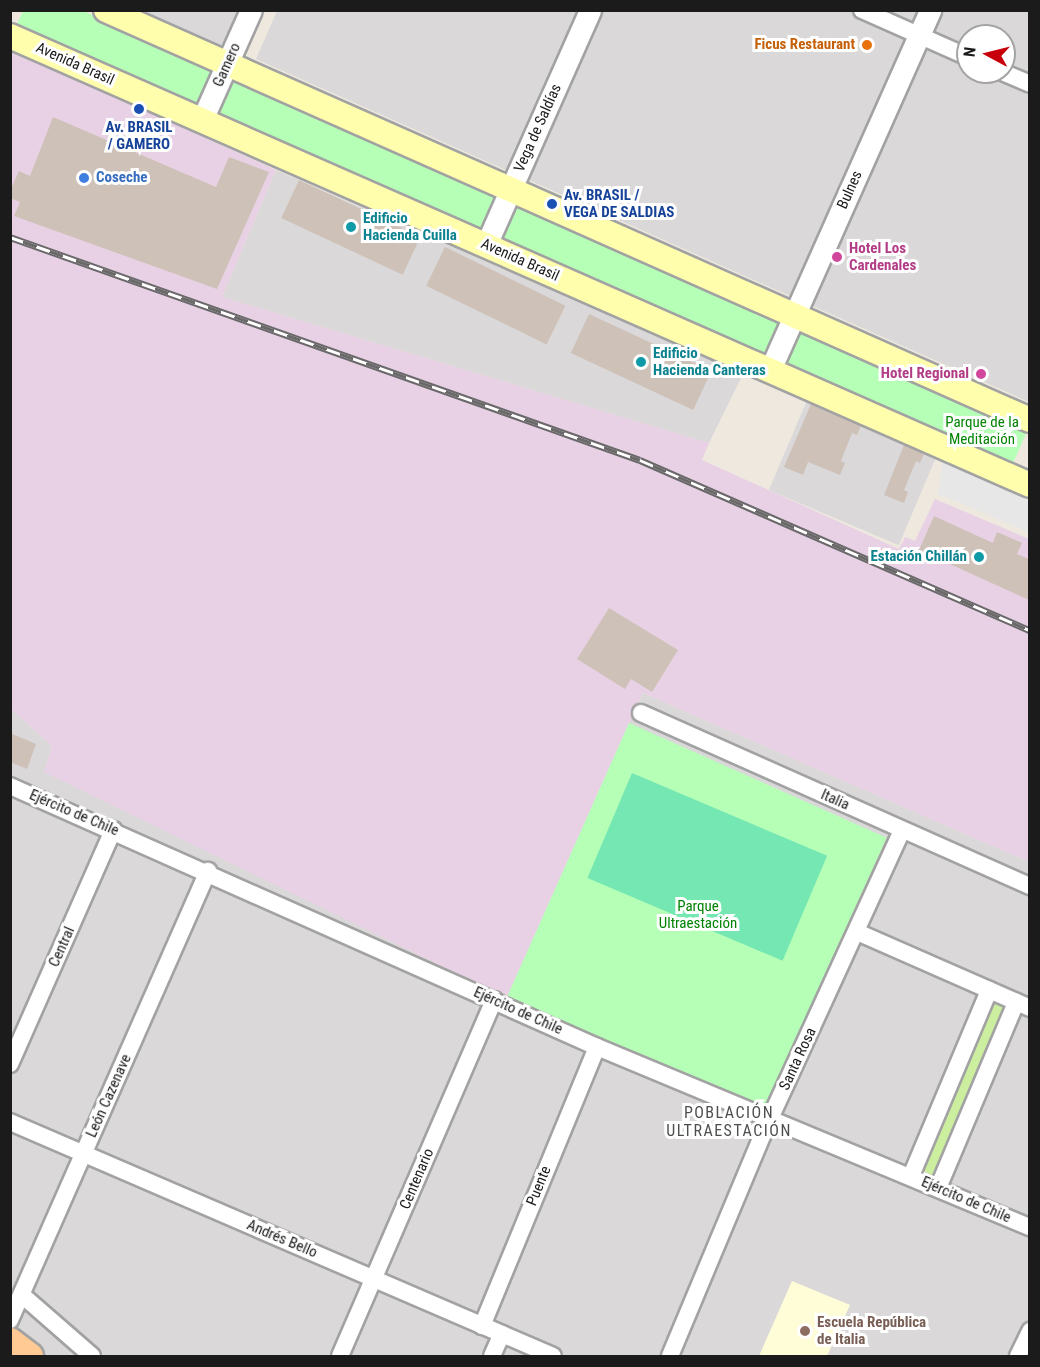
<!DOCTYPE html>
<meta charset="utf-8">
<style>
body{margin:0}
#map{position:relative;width:1040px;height:1367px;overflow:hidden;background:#eee8df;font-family:"Roboto Condensed",sans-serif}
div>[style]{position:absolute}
.residential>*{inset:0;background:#dad8d8;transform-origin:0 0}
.industrial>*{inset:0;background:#e8d1e5}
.education>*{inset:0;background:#fffdd8}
.grass>*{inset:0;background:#cbef9f;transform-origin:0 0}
.park>*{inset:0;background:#b6ffb7;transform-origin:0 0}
.pitch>*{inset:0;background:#74e7b3;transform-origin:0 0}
.parking>*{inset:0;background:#e7e7e7}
.building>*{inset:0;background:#cec1b8;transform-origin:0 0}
.roads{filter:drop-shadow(2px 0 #a2a2a2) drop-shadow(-2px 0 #a2a2a2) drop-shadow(0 2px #a2a2a2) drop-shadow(0 -2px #a2a2a2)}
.minor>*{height:16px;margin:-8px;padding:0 8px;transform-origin:8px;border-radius:8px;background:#fff}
.tertiary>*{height:21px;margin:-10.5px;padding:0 10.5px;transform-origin:10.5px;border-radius:10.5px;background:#fff}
.secondary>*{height:24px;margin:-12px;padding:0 12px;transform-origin:12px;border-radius:12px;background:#fffead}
.primary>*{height:26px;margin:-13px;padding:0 13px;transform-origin:13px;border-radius:13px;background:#ffca94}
.rail>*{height:7px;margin-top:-3.5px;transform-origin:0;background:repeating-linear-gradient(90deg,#fff 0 14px,#696969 0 28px);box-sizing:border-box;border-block:2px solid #696969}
.dots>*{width:16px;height:16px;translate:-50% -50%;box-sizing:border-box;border:3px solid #fff;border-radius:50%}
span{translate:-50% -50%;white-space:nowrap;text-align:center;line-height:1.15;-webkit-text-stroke:6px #fff;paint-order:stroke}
.food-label{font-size:15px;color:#c56008;font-weight:700}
.right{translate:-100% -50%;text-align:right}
.street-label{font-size:15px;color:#1b1b1b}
.transit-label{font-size:15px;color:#164399;font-weight:700}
.left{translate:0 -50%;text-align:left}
.shop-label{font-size:15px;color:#366cbe;font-weight:700}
.culture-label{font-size:15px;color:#0d838f;font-weight:700}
.hotel-label{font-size:15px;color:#b23c85;font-weight:700}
.park-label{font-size:15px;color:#008303}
.education-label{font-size:15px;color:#785e54;font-weight:700}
.neighbourhood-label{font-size:16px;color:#4e4e4e;letter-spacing:1.5px}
.frame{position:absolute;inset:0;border:12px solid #1b1b1b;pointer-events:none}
.north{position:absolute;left:956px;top:24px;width:60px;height:60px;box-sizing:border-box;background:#fff;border:2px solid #a4a4a4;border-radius:50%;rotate:277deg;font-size:16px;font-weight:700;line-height:24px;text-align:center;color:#1b1b1b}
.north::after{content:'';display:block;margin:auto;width:21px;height:27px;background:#c7000c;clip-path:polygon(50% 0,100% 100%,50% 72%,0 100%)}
</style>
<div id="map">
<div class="residential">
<i style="clip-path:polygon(141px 11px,242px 11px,225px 48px)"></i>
<i style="clip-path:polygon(evenodd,277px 11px,1029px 11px,1029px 402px,256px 59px,277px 11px,968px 36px,1004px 36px,1004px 72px,968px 72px,968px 36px)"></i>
<i style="clip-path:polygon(276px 170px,743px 374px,709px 443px,222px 297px)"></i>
<i style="left:808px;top:398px;width:141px;height:100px;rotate:23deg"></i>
<i style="clip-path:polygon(643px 693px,1029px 862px,1029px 1356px,11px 1356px,10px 708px,52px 746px,44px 772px,629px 723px)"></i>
</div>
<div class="industrial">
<i style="clip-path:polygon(10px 49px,276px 170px,222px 297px,709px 443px,702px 460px,899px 549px,905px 537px,915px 541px,935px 499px,1029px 539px,1029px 862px,643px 693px,509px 999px,44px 772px,52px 746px,10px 708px)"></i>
</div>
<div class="education">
<i style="clip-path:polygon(792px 1281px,850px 1305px,827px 1356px,759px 1356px)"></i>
</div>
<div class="grass">
<i style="left:988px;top:1000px;width:20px;height:184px;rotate:24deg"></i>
</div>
<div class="park">
<i style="clip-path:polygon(23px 11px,83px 11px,218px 68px,199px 112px,15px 29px)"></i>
<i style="left:234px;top:74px;width:295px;height:49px;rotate:24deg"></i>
<i style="left:516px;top:198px;width:294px;height:42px;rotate:25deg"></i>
<i style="left:797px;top:326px;width:253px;height:43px;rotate:24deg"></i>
<i style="left:629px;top:723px;width:282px;height:301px;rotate:24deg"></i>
</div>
<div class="pitch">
<i style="left:632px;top:773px;width:212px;height:114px;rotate:23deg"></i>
</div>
<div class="parking">
<i style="clip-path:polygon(944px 455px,1029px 491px,1029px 532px,938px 494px)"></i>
</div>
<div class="building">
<i style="clip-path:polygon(53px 117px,216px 187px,229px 157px,269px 172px,217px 289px,14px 216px,20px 202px,10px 198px,10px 191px,19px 171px,30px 176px)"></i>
<i style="left:299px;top:180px;width:134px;height:42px;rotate:25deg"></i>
<i style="left:445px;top:247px;width:134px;height:43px;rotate:26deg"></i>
<i style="left:589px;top:314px;width:135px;height:43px;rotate:25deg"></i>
<i style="clip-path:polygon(811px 404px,861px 426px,857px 435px,852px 433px,841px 461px,845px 463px,840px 475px,808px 462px,803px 475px,784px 467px)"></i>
<i style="clip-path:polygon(904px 445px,924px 454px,920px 463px,916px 461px,904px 490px,908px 492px,904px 503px,884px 495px)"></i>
<i style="clip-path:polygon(934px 516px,993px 543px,997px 532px,1022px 543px,1017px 554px,1029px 559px,1029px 600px,919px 550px)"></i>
<i style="clip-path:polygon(609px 608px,678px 650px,652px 692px,631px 679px,625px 689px,577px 659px)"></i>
<i style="clip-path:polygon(10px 733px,36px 744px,27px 769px,10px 762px)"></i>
</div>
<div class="roads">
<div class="minor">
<i style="left:862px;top:10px;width:116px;rotate:23.9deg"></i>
<i style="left:1002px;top:72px;width:30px;rotate:23deg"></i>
<i style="left:641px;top:713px;width:426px;rotate:24deg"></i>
<i style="left:10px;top:786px;width:642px;rotate:23.97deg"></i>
<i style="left:597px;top:1047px;width:469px;rotate:22.6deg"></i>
<i style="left:857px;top:932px;width:189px;rotate:23.7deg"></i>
<i style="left:10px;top:1064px;width:256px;rotate:-66.2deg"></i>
<i style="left:10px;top:1122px;width:591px;rotate:23.31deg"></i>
<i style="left:911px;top:1176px;width:202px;rotate:-67.2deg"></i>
<i style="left:938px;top:1188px;width:202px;rotate:-67.2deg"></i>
<i style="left:22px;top:1295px;width:93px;rotate:41.1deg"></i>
<i style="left:10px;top:1320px;width:491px;rotate:-66.2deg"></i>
<i style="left:482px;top:1326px;width:302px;rotate:-67.6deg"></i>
<i style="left:340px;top:1356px;width:388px;rotate:-66.6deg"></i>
<i style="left:492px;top:1356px;width:24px;rotate:-66deg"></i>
<i style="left:670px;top:1356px;width:241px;rotate:-67.3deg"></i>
<i style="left:763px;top:1134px;width:334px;rotate:-65.4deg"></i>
<i style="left:1018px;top:1356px;width:28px;rotate:-64deg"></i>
</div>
<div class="tertiary">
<i style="left:202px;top:120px;width:120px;rotate:-66deg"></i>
<i style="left:486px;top:245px;width:257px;rotate:-66.1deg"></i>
<i style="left:770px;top:370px;width:394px;rotate:-66deg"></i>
</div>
<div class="secondary">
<i style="left:106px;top:10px;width:1011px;rotate:23.93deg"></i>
<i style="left:10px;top:36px;width:1114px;rotate:23.76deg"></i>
</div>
<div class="primary">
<i style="left:10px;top:1341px;width:25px;rotate:37deg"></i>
</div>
</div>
<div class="rail">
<i style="left:10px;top:237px;width:668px;rotate:19.49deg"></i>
<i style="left:640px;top:460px;width:425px;rotate:23.6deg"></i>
</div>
<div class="dots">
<i style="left:867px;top:45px;background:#e8710a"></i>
<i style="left:139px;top:109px;background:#1a4fb4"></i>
<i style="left:84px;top:178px;background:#3f7fe0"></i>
<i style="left:552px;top:204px;background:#1a4fb4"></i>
<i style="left:351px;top:227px;background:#0f9aa8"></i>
<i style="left:837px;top:257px;background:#d1479c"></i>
<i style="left:641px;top:362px;background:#0f9aa8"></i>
<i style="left:981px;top:374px;background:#d1479c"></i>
<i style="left:979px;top:557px;background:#0f9aa8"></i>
<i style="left:805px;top:1331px;background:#8d6e63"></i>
</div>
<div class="food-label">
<span class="right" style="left:855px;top:45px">Ficus Restaurant</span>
</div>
<div class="street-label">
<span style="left:75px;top:64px;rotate:24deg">Avenida Brasil</span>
<span style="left:227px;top:65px;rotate:-66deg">Gamero</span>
<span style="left:538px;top:128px;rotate:-66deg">Vega de Saldías</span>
<span style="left:850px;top:190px;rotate:-66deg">Bulnes</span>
<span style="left:520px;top:260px;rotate:24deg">Avenida Brasil</span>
<span style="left:835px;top:800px;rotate:24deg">Italia</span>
<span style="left:74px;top:813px;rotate:23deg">Ejército de Chile</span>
<span style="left:62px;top:947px;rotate:-66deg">Central</span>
<span style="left:518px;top:1011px;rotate:24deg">Ejército de Chile</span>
<span style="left:798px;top:1059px;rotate:-65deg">Santa Rosa</span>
<span style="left:109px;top:1096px;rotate:-66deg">León Cazenave</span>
<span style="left:417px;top:1179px;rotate:-67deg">Centenario</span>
<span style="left:539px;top:1186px;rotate:-68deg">Puente</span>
<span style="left:966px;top:1200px;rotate:23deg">Ejército de Chile</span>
<span style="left:282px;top:1239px;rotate:23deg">Andrés Bello</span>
</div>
<div class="transit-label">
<span style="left:139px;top:136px">Av. BRASIL<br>/ GAMERO</span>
<span class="left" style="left:564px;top:204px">Av. BRASIL /<br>VEGA DE SALDIAS</span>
</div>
<div class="shop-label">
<span class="left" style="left:96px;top:178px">Coseche</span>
</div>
<div class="culture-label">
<span class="left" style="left:363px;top:227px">Edificio<br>Hacienda Cuilla</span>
<span class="left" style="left:653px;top:362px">Edificio<br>Hacienda Canteras</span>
<span class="right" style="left:967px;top:557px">Estación Chillán</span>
</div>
<div class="hotel-label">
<span class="left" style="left:849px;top:257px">Hotel Los<br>Cardenales</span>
<span class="right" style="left:969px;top:374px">Hotel Regional</span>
</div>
<div class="park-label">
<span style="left:982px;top:431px">Parque de la<br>Meditación</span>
<span style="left:698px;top:915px">Parque<br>Ultraestación</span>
</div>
<div class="education-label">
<span class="left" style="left:817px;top:1331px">Escuela República<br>de Italia</span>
</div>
<div class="neighbourhood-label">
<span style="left:729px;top:1122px">POBLACIÓN<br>ULTRAESTACIÓN</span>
</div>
<div class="frame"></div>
<div class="north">N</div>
</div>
